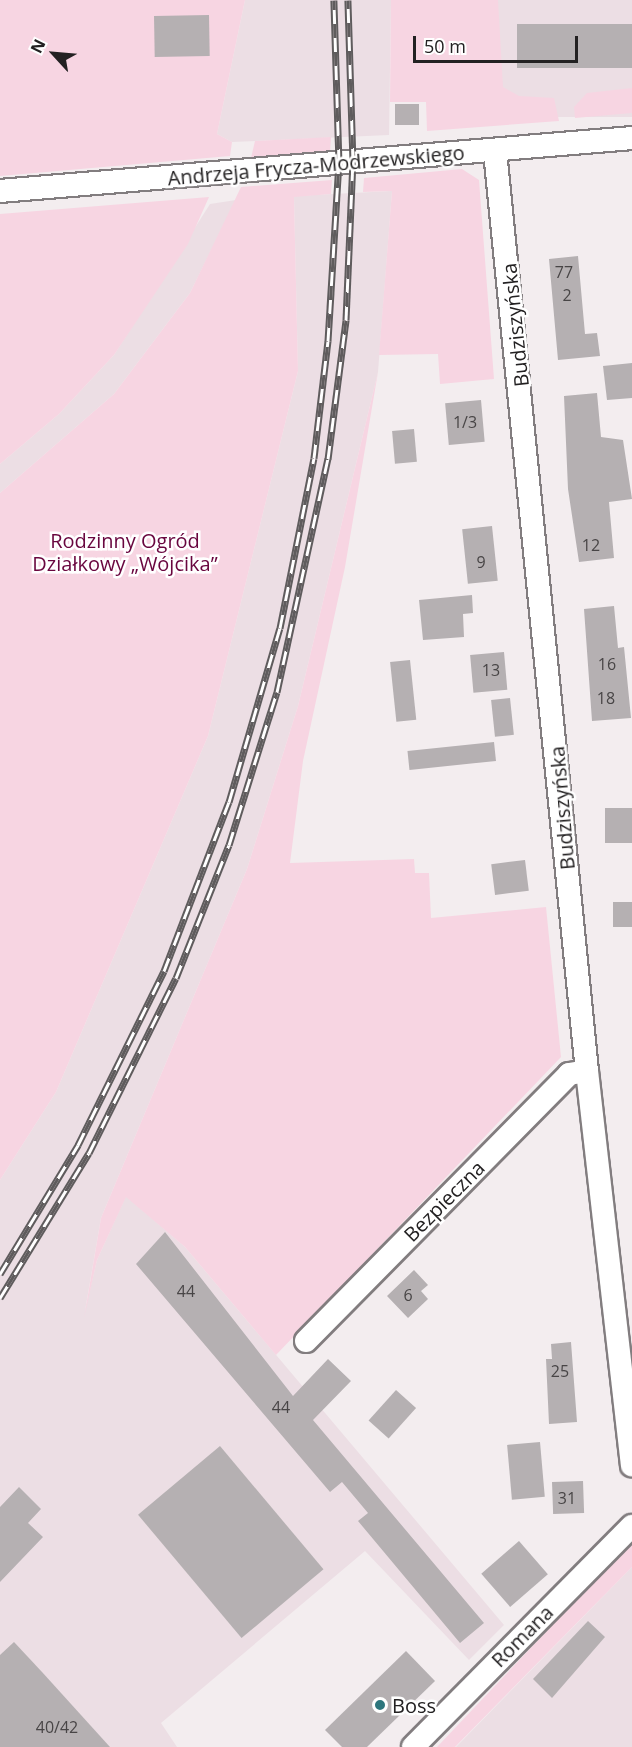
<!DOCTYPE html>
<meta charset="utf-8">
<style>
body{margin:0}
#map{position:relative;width:632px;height:1747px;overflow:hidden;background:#f3edef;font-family:"Open Sans",sans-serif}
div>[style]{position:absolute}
.built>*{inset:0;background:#ecdee4;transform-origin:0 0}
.green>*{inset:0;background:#f7d5e2}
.building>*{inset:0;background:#b5b0b2;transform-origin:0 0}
.roads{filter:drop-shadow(2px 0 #827d7f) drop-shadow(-2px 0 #827d7f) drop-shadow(0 2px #827d7f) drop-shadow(0 -2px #827d7f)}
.minor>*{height:22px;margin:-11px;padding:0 11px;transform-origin:11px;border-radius:11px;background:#fff}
.rail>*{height:7px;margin-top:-3.5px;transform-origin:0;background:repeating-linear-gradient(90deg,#fff 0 14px,#5f5c5d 0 28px);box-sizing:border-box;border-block:2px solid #5f5c5d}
.dots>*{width:16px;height:16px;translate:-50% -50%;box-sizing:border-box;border:3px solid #fff;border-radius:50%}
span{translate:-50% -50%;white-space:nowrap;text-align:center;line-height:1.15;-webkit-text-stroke:5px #fff;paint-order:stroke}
.number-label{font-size:16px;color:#484546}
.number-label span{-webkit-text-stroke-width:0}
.street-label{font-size:20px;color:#232122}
.park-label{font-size:20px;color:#69063f}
.poi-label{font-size:20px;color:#232122}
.left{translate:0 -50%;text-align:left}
.north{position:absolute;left:24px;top:24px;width:60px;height:60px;-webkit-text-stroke:4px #fff;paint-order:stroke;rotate:296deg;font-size:16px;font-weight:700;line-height:24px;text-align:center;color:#232122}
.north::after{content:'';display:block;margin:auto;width:21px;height:27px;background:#232122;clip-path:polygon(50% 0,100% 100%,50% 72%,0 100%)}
.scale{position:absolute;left:413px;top:36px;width:165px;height:27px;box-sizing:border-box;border:3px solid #232122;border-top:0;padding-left:8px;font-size:18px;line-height:21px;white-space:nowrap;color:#232122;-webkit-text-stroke:4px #fff;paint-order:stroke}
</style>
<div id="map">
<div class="built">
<i style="clip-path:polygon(245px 0,391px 0,389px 135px,232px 142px,217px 134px)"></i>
<i style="left:498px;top:0;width:134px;height:117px"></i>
<i style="clip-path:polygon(392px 191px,378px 372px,298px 706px,247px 869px,101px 1218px,85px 1311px,97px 1260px,126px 1196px,185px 1247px,504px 1625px,469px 1660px,365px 1551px,161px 1723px,177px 1747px,0 1747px,0 1180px,56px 1092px,208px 736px,298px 371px,294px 196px)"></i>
<i style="clip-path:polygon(236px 200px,190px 293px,114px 394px,0 493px,0 464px,59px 414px,114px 355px,210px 204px)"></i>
<i style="clip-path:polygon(632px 1567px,632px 1747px,456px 1747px)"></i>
</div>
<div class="green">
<i style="clip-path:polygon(0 0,245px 0,217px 134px,232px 142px,230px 156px,0 176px)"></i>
<i style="clip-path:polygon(391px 0,498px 0,503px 87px,519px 96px,554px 98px,559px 121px,427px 131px,426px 102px,390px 102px)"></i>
<i style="clip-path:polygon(632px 88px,632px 113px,575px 118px,574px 107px,587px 93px)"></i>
<i style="clip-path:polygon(331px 137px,330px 152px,251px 158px,255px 141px)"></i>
<i style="clip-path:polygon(462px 169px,479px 180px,494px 379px,440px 384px,438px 354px,379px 355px,392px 191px,363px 192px,364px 178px)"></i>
<i style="clip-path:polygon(332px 180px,331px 194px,294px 197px,298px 371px,208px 736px,56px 1092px,0 1180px,0 493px,114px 394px,190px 293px,241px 187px)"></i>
<i style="clip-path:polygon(209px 197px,188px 244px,114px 355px,59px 414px,0 464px,0 214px)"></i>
<i style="clip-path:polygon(378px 372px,345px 567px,303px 761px,290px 863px,414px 859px,415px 873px,429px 873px,431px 918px,546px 907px,561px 1057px,276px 1355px,185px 1247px,126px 1197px,97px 1260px,84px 1318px,101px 1218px,247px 869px,298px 706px)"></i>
<i style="clip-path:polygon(632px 1541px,632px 1567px,455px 1747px,437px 1747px)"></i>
</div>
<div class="building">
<i style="left:209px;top:15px;width:41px;height:55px;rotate:89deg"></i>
<i style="left:632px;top:24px;width:44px;height:115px;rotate:90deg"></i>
<i style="left:395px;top:104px;width:24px;height:21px"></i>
<i style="clip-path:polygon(578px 256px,585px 334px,597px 333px,600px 356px,558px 360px,549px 259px)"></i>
<i style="clip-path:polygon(632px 363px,632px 398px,607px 400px,603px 366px)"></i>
<i style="clip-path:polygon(597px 393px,601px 437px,623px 440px,632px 499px,609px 502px,614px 558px,579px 562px,568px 489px,564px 396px)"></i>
<i style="left:481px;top:400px;width:42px;height:36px;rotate:85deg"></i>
<i style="left:414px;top:429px;width:33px;height:22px;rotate:85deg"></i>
<i style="left:492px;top:526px;width:55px;height:30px;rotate:84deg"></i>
<i style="clip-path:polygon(472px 595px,473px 613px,463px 614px,464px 637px,423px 640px,419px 600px)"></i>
<i style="clip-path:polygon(614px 606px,618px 648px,624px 647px,631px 718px,592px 721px,584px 609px)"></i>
<i style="left:504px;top:652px;width:38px;height:34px;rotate:85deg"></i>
<i style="left:410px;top:660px;width:60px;height:20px;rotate:84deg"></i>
<i style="left:510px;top:698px;width:37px;height:19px;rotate:84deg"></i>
<i style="left:494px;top:742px;width:19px;height:87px;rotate:84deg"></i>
<i style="left:632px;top:808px;width:35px;height:27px;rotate:90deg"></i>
<i style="left:525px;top:860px;width:31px;height:34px;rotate:83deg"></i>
<i style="left:632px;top:902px;width:25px;height:19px;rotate:90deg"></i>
<i style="clip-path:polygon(165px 1232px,293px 1396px,328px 1359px,351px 1381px,313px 1420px,484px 1623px,460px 1643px,358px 1521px,368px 1513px,342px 1482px,330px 1492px,136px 1264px)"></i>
<i style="clip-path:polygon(414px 1270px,428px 1285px,421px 1291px,428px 1299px,408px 1318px,387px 1296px)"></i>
<i style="clip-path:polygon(571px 1342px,577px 1422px,549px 1424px,546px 1359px,552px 1359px,551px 1344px)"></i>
<i style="left:396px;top:1390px;width:27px;height:41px;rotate:42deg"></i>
<i style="left:540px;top:1442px;width:55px;height:33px;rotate:85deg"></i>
<i style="left:220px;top:1446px;width:161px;height:107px;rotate:50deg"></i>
<i style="left:583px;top:1481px;width:32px;height:31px;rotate:88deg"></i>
<i style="clip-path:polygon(19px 1487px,41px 1509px,28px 1523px,43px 1537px,0 1582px,0 1507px)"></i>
<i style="left:519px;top:1541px;width:44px;height:50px;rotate:49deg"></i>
<i style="clip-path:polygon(588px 1621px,605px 1637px,552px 1698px,533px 1679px)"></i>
<i style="clip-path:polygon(14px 1642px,42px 1672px,110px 1747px,0 1747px,0 1655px)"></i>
<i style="clip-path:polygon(406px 1651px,435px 1681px,367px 1747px,342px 1747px,325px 1730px)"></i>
</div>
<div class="roads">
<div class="minor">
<i style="left:495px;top:151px;width:925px;rotate:84.29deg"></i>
<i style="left:587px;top:1071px;width:397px;rotate:83.5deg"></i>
<i style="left:0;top:191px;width:634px;rotate:-4.79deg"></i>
<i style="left:306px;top:1341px;width:375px;rotate:-45.4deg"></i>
<i style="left:569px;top:1074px;width:18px;rotate:-9deg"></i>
<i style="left:413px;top:1747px;width:311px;rotate:-45.3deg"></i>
</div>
</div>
<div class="rail">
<i style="left:0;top:1274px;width:151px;rotate:-58.8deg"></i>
<i style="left:78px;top:1145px;width:194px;rotate:-63.7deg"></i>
<i style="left:164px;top:971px;width:181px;rotate:-69deg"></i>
<i style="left:229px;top:802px;width:181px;rotate:-73.7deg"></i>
<i style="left:280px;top:628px;width:173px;rotate:-78.7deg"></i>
<i style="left:314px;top:458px;width:118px;rotate:-83.2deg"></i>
<i style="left:328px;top:341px;width:178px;rotate:-86.5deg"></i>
<i style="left:339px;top:163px;width:163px;rotate:-91.8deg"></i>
<i style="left:0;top:1298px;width:170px;rotate:-58.5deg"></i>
<i style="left:89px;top:1153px;width:195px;rotate:-63.6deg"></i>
<i style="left:176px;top:978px;width:143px;rotate:-68.3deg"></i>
<i style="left:229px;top:845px;width:160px;rotate:-72.6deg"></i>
<i style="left:277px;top:692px;width:239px;rotate:-77.7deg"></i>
<i style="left:328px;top:459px;width:140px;rotate:-82.6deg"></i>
<i style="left:346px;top:320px;width:158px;rotate:-87.5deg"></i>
<i style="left:353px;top:162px;width:162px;rotate:-91.8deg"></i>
</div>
<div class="dots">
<i style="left:380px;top:1705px;background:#2d767d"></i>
</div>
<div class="number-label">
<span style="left:564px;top:272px">77</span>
<span style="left:567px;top:295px">2</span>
<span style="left:465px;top:422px">1/3</span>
<span style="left:591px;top:545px">12</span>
<span style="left:481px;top:562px">9</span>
<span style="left:607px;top:664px">16</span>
<span style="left:491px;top:670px">13</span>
<span style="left:606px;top:698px">18</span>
<span style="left:186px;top:1291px">44</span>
<span style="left:408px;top:1295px">6</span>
<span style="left:560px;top:1371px">25</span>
<span style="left:281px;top:1407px">44</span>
<span style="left:567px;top:1498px">31</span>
<span style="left:57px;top:1727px">40/42</span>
</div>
<div class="street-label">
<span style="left:316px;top:165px;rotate:-5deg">Andrzeja Frycza-Modrzewskiego</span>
<span style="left:515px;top:325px;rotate:-96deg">Budziszyńska</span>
<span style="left:562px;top:808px;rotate:-95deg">Budziszyńska</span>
<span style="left:444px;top:1201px;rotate:-45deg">Bezpieczna</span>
<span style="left:522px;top:1636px;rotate:-45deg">Romana</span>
</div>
<div class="park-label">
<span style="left:125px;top:552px">Rodzinny Ogród<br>Działkowy „Wójcika”</span>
</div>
<div class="poi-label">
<span class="left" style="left:392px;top:1705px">Boss</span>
</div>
<div class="north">N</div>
<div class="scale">50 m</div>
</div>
